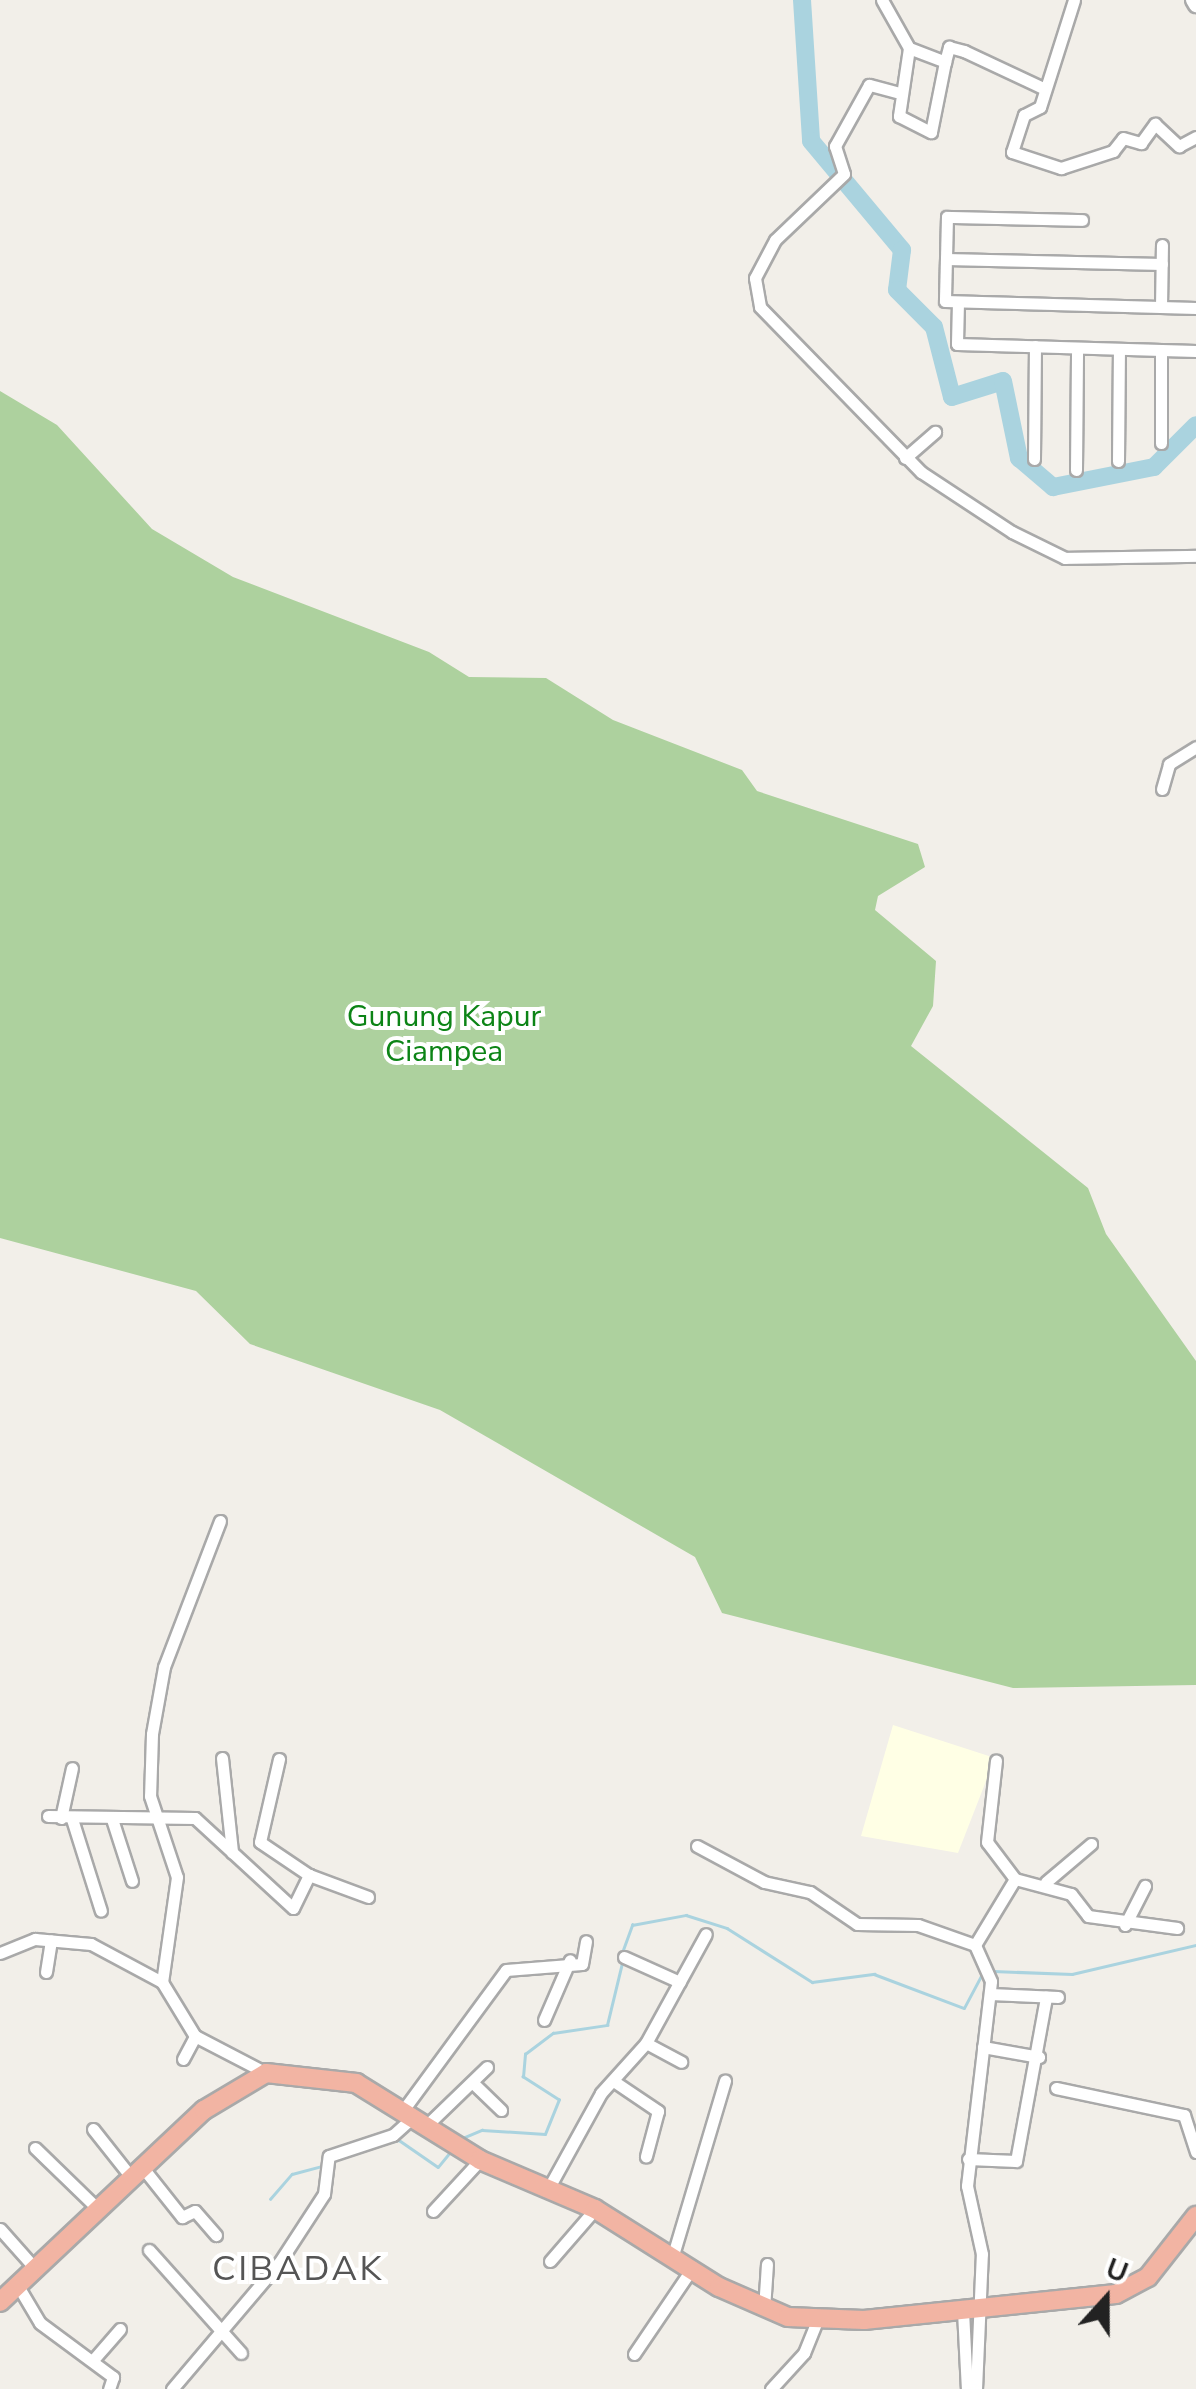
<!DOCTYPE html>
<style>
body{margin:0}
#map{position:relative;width:1196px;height:2389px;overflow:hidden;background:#f2efe9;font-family:"Nunito Sans",sans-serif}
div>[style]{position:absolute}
.education>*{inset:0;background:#ffffe5}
.forest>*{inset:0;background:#add19e}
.stream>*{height:2.5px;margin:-1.25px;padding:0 1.25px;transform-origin:1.25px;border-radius:1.25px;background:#aad3df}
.river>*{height:18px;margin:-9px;padding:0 9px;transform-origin:9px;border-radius:9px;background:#aad3df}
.roads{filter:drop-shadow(2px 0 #a9a9a9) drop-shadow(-2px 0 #a9a9a9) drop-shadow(0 2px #a9a9a9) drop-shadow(0 -2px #a9a9a9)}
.minor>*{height:11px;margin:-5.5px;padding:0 5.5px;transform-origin:5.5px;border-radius:5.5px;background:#fff}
.tertiary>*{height:14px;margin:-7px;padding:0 7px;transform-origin:7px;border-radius:7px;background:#fff}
.trunk>*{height:18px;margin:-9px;padding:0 9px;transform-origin:9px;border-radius:9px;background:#f2b4a3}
span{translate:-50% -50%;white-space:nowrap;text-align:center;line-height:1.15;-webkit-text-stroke:8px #fff;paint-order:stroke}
.park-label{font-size:30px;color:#0c8416}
.quarter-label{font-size:35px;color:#555;letter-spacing:2.5px}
.north{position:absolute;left:1056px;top:2249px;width:100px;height:100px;-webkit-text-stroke:8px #fff;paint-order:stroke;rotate:21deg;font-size:28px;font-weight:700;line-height:40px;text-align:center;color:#222}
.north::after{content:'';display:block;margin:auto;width:35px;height:45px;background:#222;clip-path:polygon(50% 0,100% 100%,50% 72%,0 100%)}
</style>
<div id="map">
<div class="education">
<i style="clip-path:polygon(893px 1725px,995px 1758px,958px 1853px,861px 1836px)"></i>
</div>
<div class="forest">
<i style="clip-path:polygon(0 391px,57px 425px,152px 529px,233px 577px,429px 652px,469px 677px,546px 678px,613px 720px,742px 770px,757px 791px,918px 844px,925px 867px,878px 896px,875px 910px,936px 961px,933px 1006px,911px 1046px,1088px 1188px,1106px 1234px,1196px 1361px,1196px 1685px,1013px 1688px,722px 1613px,695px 1557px,440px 1410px,250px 1344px,196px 1291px,0 1238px)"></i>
</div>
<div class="stream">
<i style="left:623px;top:1950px;width:27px;rotate:-70deg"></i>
<i style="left:632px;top:1925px;width:55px;rotate:-10.5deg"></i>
<i style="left:686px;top:1915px;width:43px;rotate:17.6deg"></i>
<i style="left:727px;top:1928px;width:101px;rotate:32.4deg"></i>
<i style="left:812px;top:1982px;width:63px;rotate:-7.4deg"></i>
<i style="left:874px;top:1974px;width:96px;rotate:20.7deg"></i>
<i style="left:964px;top:2008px;width:36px;rotate:-62deg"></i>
<i style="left:993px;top:1971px;width:79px;rotate:2.2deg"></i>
<i style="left:1072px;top:1974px;width:127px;rotate:-13.2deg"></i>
<i style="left:458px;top:2140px;width:26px;rotate:-23deg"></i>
<i style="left:482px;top:2130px;width:63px;rotate:3.6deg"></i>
<i style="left:545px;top:2134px;width:37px;rotate:-68deg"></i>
<i style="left:559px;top:2100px;width:43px;rotate:-147.4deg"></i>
<i style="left:523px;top:2077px;width:23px;rotate:-85deg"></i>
<i style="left:525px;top:2054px;width:35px;rotate:-37deg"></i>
<i style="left:553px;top:2033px;width:55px;rotate:-8.4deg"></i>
<i style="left:607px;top:2025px;width:64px;rotate:-76.4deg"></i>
<i style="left:386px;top:2143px;width:13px;rotate:-13deg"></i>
<i style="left:399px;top:2140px;width:47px;rotate:34.7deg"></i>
<i style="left:438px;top:2167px;width:21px;rotate:-51deg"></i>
<i style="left:270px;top:2199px;width:33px;rotate:-49deg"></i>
<i style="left:292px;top:2174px;width:31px;rotate:-15deg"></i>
</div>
<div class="river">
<i style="left:802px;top:0;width:141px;rotate:86.3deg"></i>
<i style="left:811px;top:141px;width:142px;rotate:50.1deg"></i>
<i style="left:902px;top:250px;width:40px;rotate:97.1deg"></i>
<i style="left:897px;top:290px;width:52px;rotate:45deg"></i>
<i style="left:934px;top:327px;width:72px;rotate:75.6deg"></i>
<i style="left:952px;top:397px;width:53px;rotate:-17.4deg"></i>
<i style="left:1003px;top:381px;width:79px;rotate:78.3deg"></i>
<i style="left:1019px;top:458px;width:45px;rotate:40.5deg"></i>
<i style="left:1053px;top:487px;width:103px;rotate:-11.2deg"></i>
<i style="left:1154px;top:467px;width:59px;rotate:-45deg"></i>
</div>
<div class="roads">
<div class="minor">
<i style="left:882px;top:0;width:55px;rotate:60.6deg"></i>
<i style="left:909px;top:48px;width:69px;rotate:98.4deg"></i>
<i style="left:899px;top:116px;width:36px;rotate:27deg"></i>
<i style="left:931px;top:132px;width:71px;rotate:-78.7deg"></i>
<i style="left:1074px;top:0;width:112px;rotate:107.6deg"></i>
<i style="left:1040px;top:107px;width:18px;rotate:153deg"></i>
<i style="left:1024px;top:115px;width:39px;rotate:108deg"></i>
<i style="left:1012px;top:152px;width:52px;rotate:18.1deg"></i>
<i style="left:1061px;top:168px;width:55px;rotate:-18.1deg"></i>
<i style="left:1113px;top:151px;width:16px;rotate:-52deg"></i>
<i style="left:1123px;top:138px;width:19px;rotate:16deg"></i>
<i style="left:1141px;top:143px;width:24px;rotate:-54deg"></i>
<i style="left:1155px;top:124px;width:33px;rotate:43deg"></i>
<i style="left:1179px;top:146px;width:19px;rotate:-28deg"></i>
<i style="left:909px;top:48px;width:39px;rotate:21deg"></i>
<i style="left:945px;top:62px;width:16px;rotate:-75deg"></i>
<i style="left:949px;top:47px;width:16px;rotate:15deg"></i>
<i style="left:964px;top:51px;width:89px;rotate:25.1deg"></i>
<i style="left:896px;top:92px;width:28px;rotate:-165deg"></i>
<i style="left:869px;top:85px;width:70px;rotate:119.1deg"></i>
<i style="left:835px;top:146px;width:29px;rotate:72deg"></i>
<i style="left:844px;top:174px;width:95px;rotate:136.3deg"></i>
<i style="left:775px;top:240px;width:43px;rotate:117.8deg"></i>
<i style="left:755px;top:278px;width:29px;rotate:80deg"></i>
<i style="left:760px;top:307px;width:231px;rotate:45.7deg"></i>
<i style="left:921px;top:472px;width:109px;rotate:33.4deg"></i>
<i style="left:1012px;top:532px;width:59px;rotate:26.1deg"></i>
<i style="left:1065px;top:558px;width:131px;rotate:-0.9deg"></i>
<i style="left:1082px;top:220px;width:135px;rotate:-178.7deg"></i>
<i style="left:947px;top:217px;width:84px;rotate:91.4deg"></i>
<i style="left:945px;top:301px;width:251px;rotate:1.6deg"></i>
<i style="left:946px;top:259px;width:216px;rotate:1.3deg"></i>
<i style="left:958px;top:302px;width:42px;rotate:91.4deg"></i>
<i style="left:957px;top:344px;width:239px;rotate:1.7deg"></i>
<i style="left:1161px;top:307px;width:62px;rotate:-89.1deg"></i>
<i style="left:1161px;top:443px;width:93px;rotate:-90deg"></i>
<i style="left:905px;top:458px;width:40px;rotate:-41deg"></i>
<i style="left:1034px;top:459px;width:113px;rotate:-89.5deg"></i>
<i style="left:1118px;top:461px;width:112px;rotate:-89.5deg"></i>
<i style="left:1076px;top:470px;width:122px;rotate:-89.5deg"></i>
<i style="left:1162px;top:789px;width:26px;rotate:-74deg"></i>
<i style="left:1169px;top:764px;width:32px;rotate:-32deg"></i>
<i style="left:220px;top:1521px;width:156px;rotate:111deg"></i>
<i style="left:164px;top:1667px;width:68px;rotate:100.2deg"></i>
<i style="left:152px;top:1734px;width:62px;rotate:91.8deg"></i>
<i style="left:150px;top:1796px;width:85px;rotate:71.6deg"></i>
<i style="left:177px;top:1877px;width:106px;rotate:98.1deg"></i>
<i style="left:162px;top:1982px;width:63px;rotate:58.6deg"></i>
<i style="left:195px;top:2036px;width:80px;rotate:27.5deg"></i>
<i style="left:222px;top:1758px;width:95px;rotate:83.9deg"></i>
<i style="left:279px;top:1759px;width:85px;rotate:102.9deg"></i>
<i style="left:260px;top:1842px;width:59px;rotate:34deg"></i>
<i style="left:309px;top:1875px;width:63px;rotate:20.4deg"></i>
<i style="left:48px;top:1816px;width:147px;rotate:0.8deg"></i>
<i style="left:195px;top:1818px;width:133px;rotate:42.6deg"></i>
<i style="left:293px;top:1908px;width:37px;rotate:-64deg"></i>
<i style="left:61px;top:1818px;width:51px;rotate:-77.6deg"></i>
<i style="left:72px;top:1819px;width:96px;rotate:72.5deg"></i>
<i style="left:112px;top:1819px;width:65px;rotate:72.1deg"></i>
<i style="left:697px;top:1846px;width:76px;rotate:28.2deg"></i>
<i style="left:764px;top:1882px;width:47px;rotate:12.3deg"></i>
<i style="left:810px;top:1892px;width:57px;rotate:34.2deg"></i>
<i style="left:857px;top:1924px;width:61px;rotate:0.9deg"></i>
<i style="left:918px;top:1925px;width:60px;rotate:19.3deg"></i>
<i style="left:1015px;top:1879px;width:58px;rotate:15deg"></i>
<i style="left:1071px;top:1894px;width:28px;rotate:52deg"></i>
<i style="left:1088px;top:1916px;width:90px;rotate:7.7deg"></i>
<i style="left:1046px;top:1882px;width:59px;rotate:-40.2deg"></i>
<i style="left:1125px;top:1925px;width:44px;rotate:-62.9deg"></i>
<i style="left:0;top:1953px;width:38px;rotate:-22deg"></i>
<i style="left:35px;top:1939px;width:56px;rotate:5.1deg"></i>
<i style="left:91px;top:1944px;width:81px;rotate:28.2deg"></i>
<i style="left:624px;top:1957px;width:61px;rotate:24.1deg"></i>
<i style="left:46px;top:1972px;width:32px;rotate:-81deg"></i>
<i style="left:990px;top:1994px;width:68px;rotate:2.5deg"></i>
<i style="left:544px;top:2020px;width:65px;rotate:-66.6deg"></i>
<i style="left:646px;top:2043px;width:40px;rotate:28deg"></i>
<i style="left:983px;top:2047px;width:57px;rotate:10.1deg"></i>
<i style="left:183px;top:2059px;width:26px;rotate:-62deg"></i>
<i style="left:615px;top:2082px;width:52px;rotate:34deg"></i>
<i style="left:658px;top:2111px;width:47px;rotate:104.9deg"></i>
<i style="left:473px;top:2083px;width:39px;rotate:44deg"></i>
<i style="left:1056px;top:2088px;width:131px;rotate:11.9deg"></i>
<i style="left:1184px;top:2115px;width:39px;rotate:72deg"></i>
<i style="left:404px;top:2109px;width:172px;rotate:-53.7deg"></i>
<i style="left:506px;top:1970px;width:76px;rotate:-4.5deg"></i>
<i style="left:582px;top:1964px;width:23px;rotate:-80deg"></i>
<i style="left:428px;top:2124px;width:82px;rotate:-44deg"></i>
<i style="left:93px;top:2129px;width:61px;rotate:51.6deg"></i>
<i style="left:35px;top:2148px;width:86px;rotate:44.1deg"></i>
<i style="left:968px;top:2159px;width:48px;rotate:2.4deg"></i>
<i style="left:1016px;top:2161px;width:167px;rotate:-79.6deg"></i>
<i style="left:143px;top:2168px;width:63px;rotate:51.5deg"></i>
<i style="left:182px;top:2217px;width:14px;rotate:-25deg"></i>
<i style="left:195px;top:2211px;width:32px;rotate:49deg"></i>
<i style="left:547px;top:2191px;width:112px;rotate:-61.1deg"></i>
<i style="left:601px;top:2093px;width:67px;rotate:-48deg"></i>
<i style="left:646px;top:2043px;width:124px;rotate:-61.2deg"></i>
<i style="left:433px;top:2211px;width:69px;rotate:-47.3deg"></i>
<i style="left:0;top:2229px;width:50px;rotate:48.3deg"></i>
<i style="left:149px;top:2250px;width:138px;rotate:48.2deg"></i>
<i style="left:673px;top:2255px;width:182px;rotate:-73.4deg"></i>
<i style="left:550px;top:2261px;width:69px;rotate:-49.1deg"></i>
<i style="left:18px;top:2286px;width:43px;rotate:59.3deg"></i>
<i style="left:40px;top:2323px;width:91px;rotate:36.5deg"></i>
<i style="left:113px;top:2377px;width:13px;rotate:108deg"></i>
<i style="left:764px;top:2309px;width:45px;rotate:-86.2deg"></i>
<i style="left:963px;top:2311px;width:78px;rotate:87.1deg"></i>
<i style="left:634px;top:2354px;width:105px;rotate:-55.9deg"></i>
<i style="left:93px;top:2360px;width:41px;rotate:-48.9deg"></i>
<i style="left:172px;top:2389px;width:165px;rotate:-49.7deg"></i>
<i style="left:279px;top:2263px;width:82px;rotate:-56.9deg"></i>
<i style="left:324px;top:2194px;width:38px;rotate:-83deg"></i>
<i style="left:329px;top:2156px;width:67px;rotate:-18.2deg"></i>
<i style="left:393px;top:2135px;width:28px;rotate:-42deg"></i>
<i style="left:771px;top:2389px;width:49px;rotate:-47.5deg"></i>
<i style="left:804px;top:2353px;width:35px;rotate:-68deg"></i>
<i style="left:976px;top:2389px;width:135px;rotate:-87.5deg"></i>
<i style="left:982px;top:2254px;width:70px;rotate:-102.4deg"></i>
<i style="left:967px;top:2186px;width:206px;rotate:-83.3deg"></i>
<i style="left:991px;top:1981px;width:39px;rotate:-114deg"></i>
<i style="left:975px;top:1945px;width:77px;rotate:-58.8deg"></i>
<i style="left:1015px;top:1879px;width:46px;rotate:-127.1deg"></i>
<i style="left:987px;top:1842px;width:82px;rotate:-83.7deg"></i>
</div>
<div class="tertiary">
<i style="left:1193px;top:0;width:6px;rotate:59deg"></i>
</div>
<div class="trunk">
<i style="left:0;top:2302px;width:280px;rotate:-43.3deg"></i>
<i style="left:204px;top:2110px;width:72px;rotate:-30.8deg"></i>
<i style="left:266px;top:2073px;width:91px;rotate:6.3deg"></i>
<i style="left:356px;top:2083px;width:146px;rotate:31.8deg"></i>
<i style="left:480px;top:2160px;width:125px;rotate:23.1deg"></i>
<i style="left:595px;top:2209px;width:146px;rotate:32.2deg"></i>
<i style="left:719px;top:2287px;width:75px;rotate:23.5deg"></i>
<i style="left:788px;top:2317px;width:76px;rotate:2.3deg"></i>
<i style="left:864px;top:2320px;width:253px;rotate:-5.9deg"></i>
<i style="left:1116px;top:2294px;width:36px;rotate:-28deg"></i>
<i style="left:1148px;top:2277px;width:78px;rotate:-51.8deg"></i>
</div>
</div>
<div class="park-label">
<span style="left:444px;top:1034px">Gunung Kapur<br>Ciampea</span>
</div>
<div class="quarter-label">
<span style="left:298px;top:2269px">CIBADAK</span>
</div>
<div class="north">U</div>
</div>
